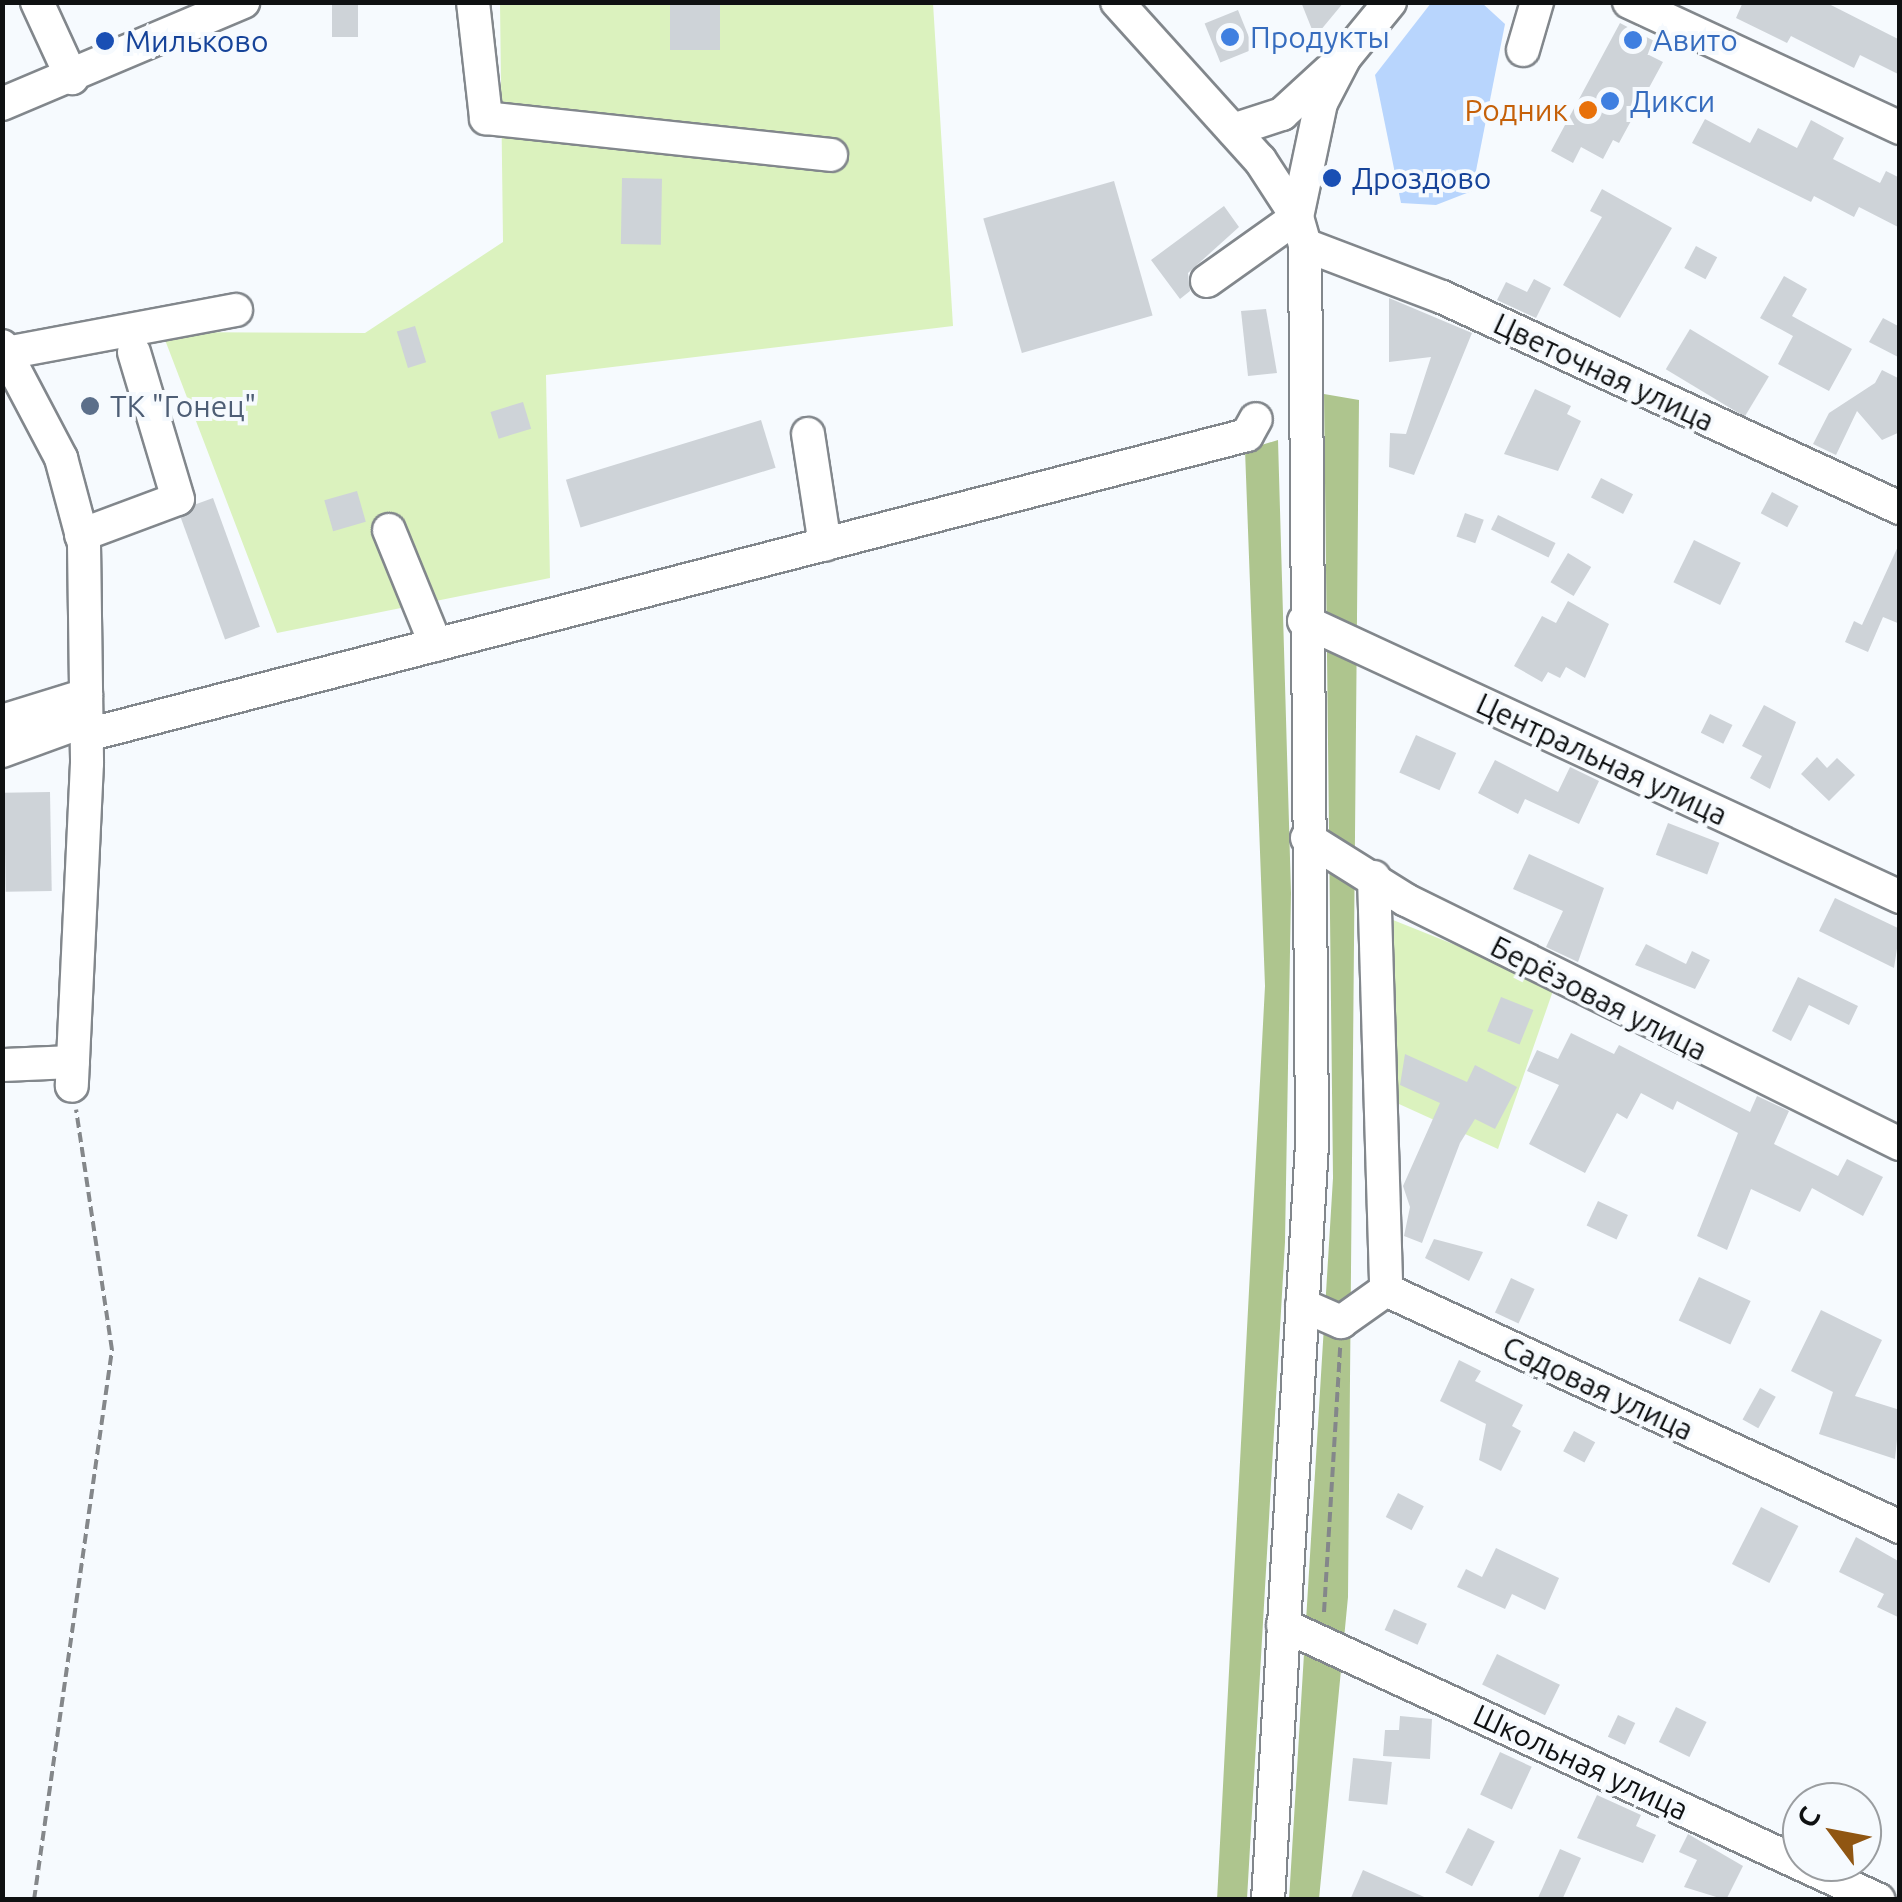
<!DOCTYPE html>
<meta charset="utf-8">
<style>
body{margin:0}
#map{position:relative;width:1902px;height:1902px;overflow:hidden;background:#f6fafe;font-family:Ubuntu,sans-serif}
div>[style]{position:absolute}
.green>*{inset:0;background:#dbf2be}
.forest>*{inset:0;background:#aec58e}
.water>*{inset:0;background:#b8d5fd}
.building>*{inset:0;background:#ced3d8;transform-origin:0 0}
.path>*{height:4px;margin-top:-2px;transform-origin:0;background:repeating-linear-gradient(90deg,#84878a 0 10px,transparent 0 15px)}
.roads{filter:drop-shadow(2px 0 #82878c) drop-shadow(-2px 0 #82878c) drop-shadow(0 2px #82878c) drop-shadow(0 -2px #82878c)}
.minor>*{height:32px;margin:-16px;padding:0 16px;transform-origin:16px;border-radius:16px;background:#fff}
.dots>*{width:28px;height:28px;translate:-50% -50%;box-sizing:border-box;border:5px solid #f6fafe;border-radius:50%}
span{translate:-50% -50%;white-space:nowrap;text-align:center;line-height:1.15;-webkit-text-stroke:8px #f6fafe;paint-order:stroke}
.shop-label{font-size:30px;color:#366cbe}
.left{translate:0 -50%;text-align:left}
.transit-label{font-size:30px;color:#164399}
.food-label{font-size:30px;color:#c56008}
.right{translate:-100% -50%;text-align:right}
.street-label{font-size:30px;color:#0f1112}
.service-label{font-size:30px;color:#4e5e75}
.frame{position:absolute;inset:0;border:5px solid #0f1112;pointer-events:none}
.north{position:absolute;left:1782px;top:1782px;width:100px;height:100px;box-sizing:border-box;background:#f6fafe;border:2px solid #9a9da0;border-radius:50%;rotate:302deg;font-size:28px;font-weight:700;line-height:40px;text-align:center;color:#0f1112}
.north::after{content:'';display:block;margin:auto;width:35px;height:45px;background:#905612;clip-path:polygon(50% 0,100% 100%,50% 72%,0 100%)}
</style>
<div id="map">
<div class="green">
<i style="clip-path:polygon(500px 3px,933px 3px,953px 326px,546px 375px,550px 578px,277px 633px,162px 332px,365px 333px,503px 242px)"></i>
<i style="clip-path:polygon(1383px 916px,1555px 985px,1498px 1149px,1388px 1099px)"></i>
</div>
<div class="forest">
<i style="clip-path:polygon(1324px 394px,1359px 400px,1348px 1597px,1319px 1899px,1289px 1900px,1333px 1178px)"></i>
<i style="clip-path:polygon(1278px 440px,1291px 893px,1285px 1242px,1247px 1899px,1217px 1900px,1265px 986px,1245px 450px)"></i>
</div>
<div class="water">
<i style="clip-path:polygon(1431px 3px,1482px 3px,1505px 24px,1472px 191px,1436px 205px,1401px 203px,1375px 75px)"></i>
</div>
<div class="building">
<i style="left:332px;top:2px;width:26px;height:35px"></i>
<i style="left:670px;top:2px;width:50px;height:48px"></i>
<i style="clip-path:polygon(1301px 2px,1344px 2px,1315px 37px)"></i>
<i style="clip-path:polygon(1743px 2px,1825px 2px,1900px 40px,1900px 75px,1860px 55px,1854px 68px,1791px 36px,1787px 43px,1736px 18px)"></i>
<i style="left:1238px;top:10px;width:42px;height:36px;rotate:68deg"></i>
<i style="clip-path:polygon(1620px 23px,1656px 42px,1649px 55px,1663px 62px,1619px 143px,1613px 140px,1603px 159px,1581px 147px,1573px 163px,1551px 151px)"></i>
<i style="clip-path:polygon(1705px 119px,1750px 143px,1758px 128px,1797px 148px,1811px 120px,1844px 138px,1833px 159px,1880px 183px,1886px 171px,1900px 178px,1900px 228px,1859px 207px,1854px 217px,1814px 196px,1811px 202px,1692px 143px)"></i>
<i style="left:622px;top:178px;width:40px;height:66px;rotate:1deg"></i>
<i style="left:1114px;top:181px;width:140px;height:136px;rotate:74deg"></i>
<i style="clip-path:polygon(1602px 189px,1672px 228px,1620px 318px,1563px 285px,1602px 217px,1590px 211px)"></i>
<i style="clip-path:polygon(1224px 206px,1239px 227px,1188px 273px,1190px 291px,1180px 299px,1151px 260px)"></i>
<i style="left:1696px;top:246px;width:24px;height:25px;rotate:28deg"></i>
<i style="clip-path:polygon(1784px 276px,1807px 289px,1792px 316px,1852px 349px,1829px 391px,1778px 364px,1793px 336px,1760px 318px)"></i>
<i style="clip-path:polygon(1534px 279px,1551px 288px,1536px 318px,1497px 300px,1506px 282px,1527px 292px)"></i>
<i style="clip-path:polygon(1389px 298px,1472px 333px,1414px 475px,1389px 467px,1390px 433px,1406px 434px,1431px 357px,1389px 362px)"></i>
<i style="clip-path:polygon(1266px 309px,1277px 373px,1248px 376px,1241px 311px)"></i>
<i style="clip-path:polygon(1883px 318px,1900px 327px,1900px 358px,1869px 342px)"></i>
<i style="left:415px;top:326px;width:38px;height:19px;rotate:73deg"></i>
<i style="left:1690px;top:329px;width:92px;height:47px;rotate:31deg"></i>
<i style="clip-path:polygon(1882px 370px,1900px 379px,1900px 432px,1882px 440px,1857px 411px,1836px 455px,1813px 444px,1829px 413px,1875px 383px)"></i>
<i style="clip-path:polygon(1535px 389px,1571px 406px,1567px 414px,1581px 421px,1558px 471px,1504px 454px)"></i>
<i style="left:523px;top:402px;width:28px;height:34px;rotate:73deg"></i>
<i style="left:761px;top:420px;width:50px;height:204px;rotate:73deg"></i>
<i style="left:1601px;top:478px;width:36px;height:22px;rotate:27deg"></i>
<i style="left:357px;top:491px;width:32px;height:34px;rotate:74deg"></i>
<i style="left:1772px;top:492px;width:30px;height:24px;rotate:28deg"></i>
<i style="left:213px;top:498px;width:137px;height:37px;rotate:70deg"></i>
<i style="left:1465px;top:513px;width:20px;height:25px;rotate:20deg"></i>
<i style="left:1498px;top:515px;width:64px;height:16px;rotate:26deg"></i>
<i style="left:1694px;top:540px;width:52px;height:47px;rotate:26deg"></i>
<i style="clip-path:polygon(1900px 542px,1900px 624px,1883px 617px,1868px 652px,1845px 642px,1854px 621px,1862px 625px)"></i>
<i style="left:1568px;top:553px;width:27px;height:34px;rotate:31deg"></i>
<i style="clip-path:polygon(1568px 601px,1609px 624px,1585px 678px,1566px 667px,1560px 678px,1548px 672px,1542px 682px,1514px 666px,1542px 616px,1556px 623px)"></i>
<i style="clip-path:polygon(1764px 705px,1796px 722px,1770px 789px,1750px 778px,1762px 756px,1742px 746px)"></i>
<i style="left:1710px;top:714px;width:25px;height:21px;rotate:26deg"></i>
<i style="left:1416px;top:735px;width:44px;height:41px;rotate:24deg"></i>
<i style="clip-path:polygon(1817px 757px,1827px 768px,1837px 758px,1855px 775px,1829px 801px,1801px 774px)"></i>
<i style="clip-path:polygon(1495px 760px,1558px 792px,1570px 767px,1599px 781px,1579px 824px,1525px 799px,1518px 814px,1478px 793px)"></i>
<i style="left:50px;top:792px;width:99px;height:46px;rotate:89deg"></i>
<i style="left:1668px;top:823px;width:55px;height:34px;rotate:21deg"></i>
<i style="clip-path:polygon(1529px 854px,1604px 888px,1578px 962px,1546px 947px,1563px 911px,1513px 889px)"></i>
<i style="clip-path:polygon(1835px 898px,1900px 929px,1894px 968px,1819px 931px)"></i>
<i style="clip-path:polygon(1646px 944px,1686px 964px,1692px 951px,1710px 960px,1695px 989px,1635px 965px)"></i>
<i style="clip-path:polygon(1798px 977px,1858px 1006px,1849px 1025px,1809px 1005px,1791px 1041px,1772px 1031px)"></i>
<i style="left:1501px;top:997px;width:35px;height:37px;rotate:22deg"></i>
<i style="clip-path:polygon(1571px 1033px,1614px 1054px,1619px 1045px,1750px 1112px,1757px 1096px,1789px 1111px,1774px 1144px,1838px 1176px,1847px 1159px,1883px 1177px,1863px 1216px,1812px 1188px,1800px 1212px,1751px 1189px,1727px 1250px,1697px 1236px,1738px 1133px,1677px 1101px,1673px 1110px,1641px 1093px,1627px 1119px,1617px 1113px,1585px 1173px,1529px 1144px,1559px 1085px,1527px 1071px,1537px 1050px,1558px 1059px)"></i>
<i style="clip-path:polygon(1405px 1054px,1467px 1082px,1475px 1065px,1517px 1087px,1495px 1129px,1475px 1119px,1460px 1143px,1422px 1243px,1404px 1236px,1410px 1207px,1403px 1186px,1440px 1103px,1400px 1085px)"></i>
<i style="left:1598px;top:1201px;width:33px;height:27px;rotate:25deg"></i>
<i style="clip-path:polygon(1434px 1239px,1483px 1252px,1469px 1281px,1425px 1258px)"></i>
<i style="left:1699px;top:1277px;width:57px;height:48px;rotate:25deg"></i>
<i style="left:1511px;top:1278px;width:26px;height:38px;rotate:25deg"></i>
<i style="clip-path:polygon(1821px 1310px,1882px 1340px,1855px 1396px,1900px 1410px,1895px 1459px,1819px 1434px,1833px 1392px,1791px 1371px)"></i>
<i style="clip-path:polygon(1459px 1360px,1481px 1371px,1475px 1381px,1523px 1405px,1512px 1426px,1521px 1431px,1501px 1471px,1479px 1460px,1486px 1424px,1440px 1401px)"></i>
<i style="left:1760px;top:1388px;width:18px;height:36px;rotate:29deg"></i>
<i style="left:1574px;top:1431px;width:24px;height:23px;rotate:28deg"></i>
<i style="left:1398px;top:1493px;width:29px;height:27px;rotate:27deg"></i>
<i style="left:1761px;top:1507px;width:42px;height:64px;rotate:27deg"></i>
<i style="clip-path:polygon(1856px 1537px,1900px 1562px,1900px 1618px,1877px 1607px,1884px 1594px,1839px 1572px)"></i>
<i style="clip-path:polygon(1496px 1548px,1559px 1578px,1545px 1610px,1512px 1594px,1505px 1609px,1457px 1587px,1466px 1569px,1482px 1577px)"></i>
<i style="left:1394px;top:1609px;width:36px;height:23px;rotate:24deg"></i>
<i style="left:1497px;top:1654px;width:70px;height:34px;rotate:26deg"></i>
<i style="left:1676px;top:1707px;width:34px;height:39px;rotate:26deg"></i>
<i style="left:1618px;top:1715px;width:19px;height:24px;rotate:25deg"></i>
<i style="clip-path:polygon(1400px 1716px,1432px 1719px,1430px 1759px,1383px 1756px,1385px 1730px,1399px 1730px)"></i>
<i style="left:1500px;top:1752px;width:35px;height:47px;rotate:25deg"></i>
<i style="left:1353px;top:1758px;width:39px;height:43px;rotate:6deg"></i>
<i style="clip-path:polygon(1597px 1795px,1641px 1815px,1636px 1826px,1656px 1835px,1643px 1863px,1577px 1838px)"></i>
<i style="left:1468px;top:1828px;width:30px;height:50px;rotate:27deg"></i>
<i style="clip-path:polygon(1688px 1834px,1743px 1866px,1726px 1900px,1684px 1887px,1697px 1860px,1679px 1852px)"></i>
<i style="clip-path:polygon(1560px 1849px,1581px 1858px,1562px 1900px,1537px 1900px)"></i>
<i style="clip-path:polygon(1363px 1870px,1431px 1900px,1350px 1900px)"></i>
</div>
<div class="path">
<i style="left:1324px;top:1612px;width:265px;rotate:-86.5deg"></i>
<i style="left:34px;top:1900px;width:556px;rotate:-81.93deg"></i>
<i style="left:112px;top:1350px;width:243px;rotate:-98.5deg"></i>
</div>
<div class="roads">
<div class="minor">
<i style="left:37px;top:2px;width:84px;rotate:65.3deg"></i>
<i style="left:473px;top:2px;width:117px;rotate:83.6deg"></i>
<i style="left:486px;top:118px;width:347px;rotate:6.1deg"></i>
<i style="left:1117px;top:2px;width:213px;rotate:47.9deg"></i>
<i style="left:1260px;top:160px;width:68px;rotate:57deg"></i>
<i style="left:1297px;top:217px;width:29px;rotate:74deg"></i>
<i style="left:1305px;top:245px;width:899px;rotate:89.55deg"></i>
<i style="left:1312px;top:1144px;width:757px;rotate:93.33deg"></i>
<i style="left:1629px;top:2px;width:299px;rotate:24.9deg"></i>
<i style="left:1523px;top:50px;width:50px;rotate:-73.7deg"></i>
<i style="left:2px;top:104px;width:262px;rotate:-22.9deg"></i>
<i style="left:1233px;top:130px;width:52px;rotate:-18.1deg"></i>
<i style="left:1282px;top:114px;width:64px;rotate:-42.5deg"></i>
<i style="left:1297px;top:217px;width:116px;rotate:-78.1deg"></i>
<i style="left:1321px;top:103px;width:52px;rotate:-62.4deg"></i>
<i style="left:1345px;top:57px;width:71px;rotate:-50.7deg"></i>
<i style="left:1305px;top:245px;width:147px;rotate:20.8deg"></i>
<i style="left:1442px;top:297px;width:504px;rotate:24.74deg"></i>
<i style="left:1207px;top:281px;width:110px;rotate:-35.4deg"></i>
<i style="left:2px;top:346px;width:127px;rotate:62.2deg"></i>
<i style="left:61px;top:458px;width:89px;rotate:75deg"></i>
<i style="left:84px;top:544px;width:219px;rotate:89.2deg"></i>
<i style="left:87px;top:763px;width:323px;rotate:92.7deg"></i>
<i style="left:6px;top:353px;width:234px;rotate:-10.6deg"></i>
<i style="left:808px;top:434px;width:112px;rotate:81.3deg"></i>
<i style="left:389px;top:530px;width:124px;rotate:67.8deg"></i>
<i style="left:81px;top:535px;width:103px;rotate:-20.4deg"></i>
<i style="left:178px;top:499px;width:153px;rotate:-106.7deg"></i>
<i style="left:1304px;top:621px;width:657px;rotate:24.85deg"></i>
<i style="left:2px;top:721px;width:88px;rotate:-17.2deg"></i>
<i style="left:87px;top:735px;width:1198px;rotate:-14.5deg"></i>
<i style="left:1247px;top:435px;width:18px;rotate:-61deg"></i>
<i style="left:2px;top:751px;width:90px;rotate:-20deg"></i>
<i style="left:1307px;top:838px;width:117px;rotate:32.1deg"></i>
<i style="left:1406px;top:900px;width:551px;rotate:26.29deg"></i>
<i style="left:1374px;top:877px;width:413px;rotate:88.3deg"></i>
<i style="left:2px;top:1065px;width:71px;rotate:-2.4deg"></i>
<i style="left:1302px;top:1305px;width:43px;rotate:23.6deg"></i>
<i style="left:1341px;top:1322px;width:55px;rotate:-35.4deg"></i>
<i style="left:1386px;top:1290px;width:566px;rotate:24.75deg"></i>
<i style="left:1283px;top:1625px;width:656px;rotate:24.77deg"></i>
</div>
</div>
<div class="dots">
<i style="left:1230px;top:37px;background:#3f7fe0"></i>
<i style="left:1633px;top:40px;background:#3f7fe0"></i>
<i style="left:105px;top:41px;background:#1a4fb4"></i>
<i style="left:1610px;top:101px;background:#3f7fe0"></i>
<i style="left:1588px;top:110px;background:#e8710a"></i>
<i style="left:1332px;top:178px;background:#1a4fb4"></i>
<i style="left:90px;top:406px;background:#5c6f8a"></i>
</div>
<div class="shop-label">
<span class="left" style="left:1250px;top:37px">Продукты</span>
<span class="left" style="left:1653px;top:40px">Авито</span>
<span class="left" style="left:1630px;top:101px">Дикси</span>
</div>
<div class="transit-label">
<span class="left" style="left:125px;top:41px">Мильково</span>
<span class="left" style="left:1352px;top:178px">Дроздово</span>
</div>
<div class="food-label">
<span class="right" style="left:1568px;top:110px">Родник</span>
</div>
<div class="street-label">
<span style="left:1604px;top:372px;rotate:25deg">Цветочная улица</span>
<span style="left:1602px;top:759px;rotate:25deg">Центральная улица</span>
<span style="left:1599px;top:998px;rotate:27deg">Берёзовая улица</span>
<span style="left:1598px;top:1388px;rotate:25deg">Садовая улица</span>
<span style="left:1581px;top:1762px;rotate:25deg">Школьная улица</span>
</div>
<div class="service-label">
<span class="left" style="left:110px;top:406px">ТК "Гонец"</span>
</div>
<div class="frame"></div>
<div class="north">С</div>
</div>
